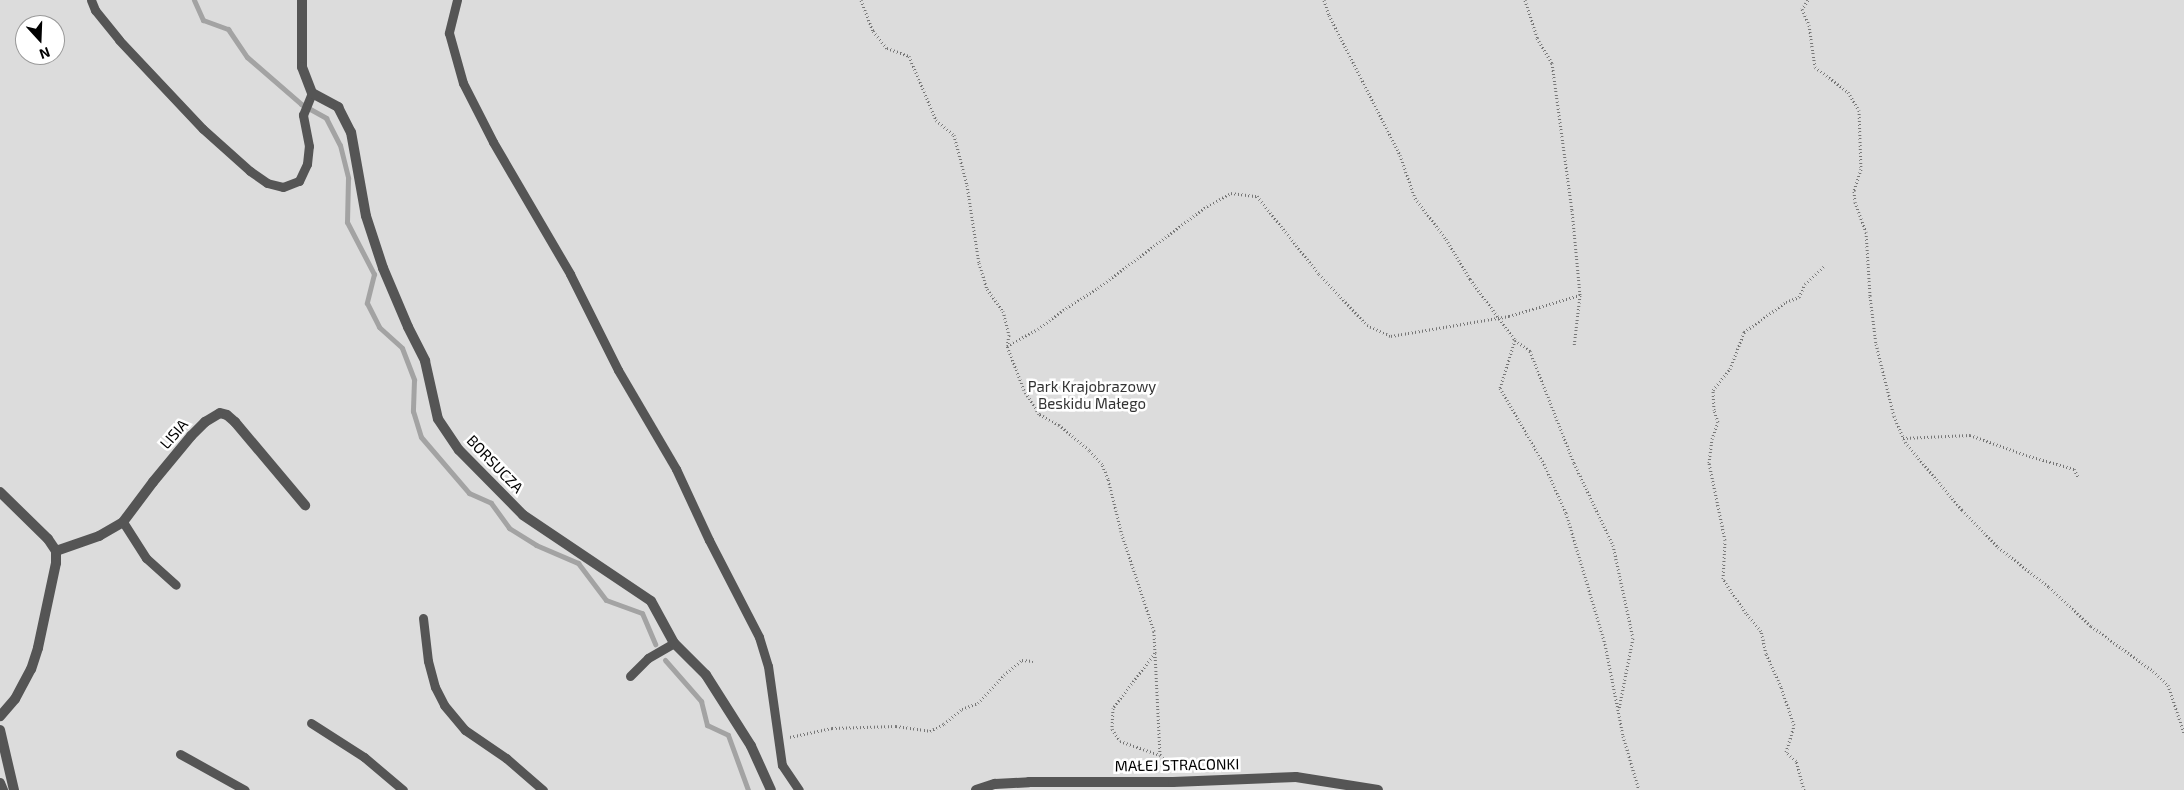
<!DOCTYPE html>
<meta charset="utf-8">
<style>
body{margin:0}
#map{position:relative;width:2184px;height:790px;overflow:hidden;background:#fff;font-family:"Exo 2",sans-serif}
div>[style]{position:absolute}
.green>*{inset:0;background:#dcdcdc}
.stream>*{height:5px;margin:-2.5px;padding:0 2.5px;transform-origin:2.5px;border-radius:2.5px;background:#a3a3a3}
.path>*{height:3px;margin-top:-1.5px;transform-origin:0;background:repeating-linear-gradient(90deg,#777 0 1px,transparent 0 3.5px)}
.service>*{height:9px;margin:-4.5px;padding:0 4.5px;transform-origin:4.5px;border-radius:4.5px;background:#555}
.minor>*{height:10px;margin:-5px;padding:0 5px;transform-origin:5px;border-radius:5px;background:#555}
span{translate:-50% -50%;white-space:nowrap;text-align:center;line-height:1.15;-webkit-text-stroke:5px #fff;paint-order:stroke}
.park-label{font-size:15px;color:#333}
.street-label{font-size:15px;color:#000}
.north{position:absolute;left:15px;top:15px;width:50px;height:50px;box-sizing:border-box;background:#fff;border:1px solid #999;border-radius:50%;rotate:160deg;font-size:14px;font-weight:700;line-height:20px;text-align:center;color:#000}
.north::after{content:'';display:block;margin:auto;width:18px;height:22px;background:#000;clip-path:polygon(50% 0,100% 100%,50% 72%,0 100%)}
</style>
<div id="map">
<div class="green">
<i style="clip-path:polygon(evenodd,0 0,2184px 0,2184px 790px,0 790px,0 0,25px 25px,55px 25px,55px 55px,25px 55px,25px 25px)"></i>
</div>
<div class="stream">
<i style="left:194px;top:0;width:22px;rotate:66deg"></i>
<i style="left:203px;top:20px;width:27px;rotate:20deg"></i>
<i style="left:228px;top:29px;width:34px;rotate:56deg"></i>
<i style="left:247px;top:57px;width:72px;rotate:41deg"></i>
<i style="left:301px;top:104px;width:29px;rotate:29deg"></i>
<i style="left:326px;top:118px;width:30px;rotate:63deg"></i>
<i style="left:340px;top:145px;width:34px;rotate:76deg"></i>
<i style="left:348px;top:178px;width:44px;rotate:91.3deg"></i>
<i style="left:347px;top:222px;width:59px;rotate:62.6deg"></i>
<i style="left:374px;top:274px;width:30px;rotate:104deg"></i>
<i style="left:367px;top:303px;width:27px;rotate:63deg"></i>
<i style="left:379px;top:327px;width:31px;rotate:42deg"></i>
<i style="left:402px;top:348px;width:34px;rotate:69deg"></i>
<i style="left:414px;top:380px;width:31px;rotate:92deg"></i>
<i style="left:413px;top:411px;width:27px;rotate:73deg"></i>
<i style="left:421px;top:437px;width:74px;rotate:49.4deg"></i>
<i style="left:469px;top:493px;width:24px;rotate:24deg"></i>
<i style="left:491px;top:503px;width:31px;rotate:54deg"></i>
<i style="left:509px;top:528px;width:32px;rotate:32deg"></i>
<i style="left:536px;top:545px;width:46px;rotate:23.2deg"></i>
<i style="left:578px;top:563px;width:46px;rotate:52.9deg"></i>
<i style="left:606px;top:600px;width:38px;rotate:20deg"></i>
<i style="left:642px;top:613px;width:34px;rotate:67deg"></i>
<i style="left:665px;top:660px;width:55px;rotate:48.7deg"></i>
<i style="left:701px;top:701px;width:25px;rotate:76deg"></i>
<i style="left:707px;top:725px;width:23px;rotate:25deg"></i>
<i style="left:728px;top:735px;width:59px;rotate:70deg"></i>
</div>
<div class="path">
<i style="left:861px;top:0;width:33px;rotate:69deg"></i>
<i style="left:873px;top:31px;width:22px;rotate:51deg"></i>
<i style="left:887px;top:48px;width:23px;rotate:20deg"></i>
<i style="left:909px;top:56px;width:69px;rotate:67.1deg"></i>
<i style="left:936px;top:120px;width:23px;rotate:40deg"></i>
<i style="left:954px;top:135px;width:52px;rotate:75.4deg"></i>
<i style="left:967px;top:185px;width:79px;rotate:81.3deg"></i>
<i style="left:979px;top:263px;width:27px;rotate:73deg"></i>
<i style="left:987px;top:289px;width:27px;rotate:54deg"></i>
<i style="left:1003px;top:311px;width:25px;rotate:76deg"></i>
<i style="left:1009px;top:335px;width:11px;rotate:100deg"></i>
<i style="left:1324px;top:0;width:16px;rotate:72deg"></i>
<i style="left:1329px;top:15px;width:157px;rotate:63.1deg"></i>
<i style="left:1400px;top:155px;width:46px;rotate:70.8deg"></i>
<i style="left:1415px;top:198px;width:51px;rotate:52.9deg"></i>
<i style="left:1446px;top:239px;width:47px;rotate:59deg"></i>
<i style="left:1470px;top:279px;width:76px;rotate:53.6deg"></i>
<i style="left:1515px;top:340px;width:19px;rotate:36deg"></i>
<i style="left:1530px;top:351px;width:120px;rotate:68.6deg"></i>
<i style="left:1574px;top:463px;width:91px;rotate:64.6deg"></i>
<i style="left:1613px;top:545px;width:95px;rotate:77.9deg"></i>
<i style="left:1633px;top:638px;width:72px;rotate:101.2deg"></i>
<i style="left:1525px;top:0;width:40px;rotate:72deg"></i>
<i style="left:1537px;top:38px;width:29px;rotate:59deg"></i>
<i style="left:1552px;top:63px;width:148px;rotate:82.3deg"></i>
<i style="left:1572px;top:210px;width:85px;rotate:84.6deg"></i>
<i style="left:1808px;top:0;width:11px;rotate:124deg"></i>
<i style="left:1802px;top:9px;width:17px;rotate:66deg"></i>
<i style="left:1809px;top:25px;width:42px;rotate:81.9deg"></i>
<i style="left:1815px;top:67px;width:41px;rotate:37.1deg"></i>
<i style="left:1848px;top:92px;width:21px;rotate:59deg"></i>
<i style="left:1859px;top:110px;width:59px;rotate:88.1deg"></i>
<i style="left:1861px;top:169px;width:23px;rotate:108deg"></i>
<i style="left:1854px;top:191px;width:11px;rotate:85deg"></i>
<i style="left:1855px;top:202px;width:32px;rotate:70deg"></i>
<i style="left:1866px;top:232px;width:64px;rotate:86.4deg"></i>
<i style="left:1870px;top:296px;width:48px;rotate:82.9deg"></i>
<i style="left:1876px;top:344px;width:74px;rotate:76deg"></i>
<i style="left:1894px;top:416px;width:28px;rotate:67deg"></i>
<i style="left:1905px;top:442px;width:89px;rotate:50deg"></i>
<i style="left:1962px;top:510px;width:52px;rotate:45.8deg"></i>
<i style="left:1998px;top:547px;width:65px;rotate:38.1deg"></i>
<i style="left:2049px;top:587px;width:57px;rotate:42.9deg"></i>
<i style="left:2091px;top:626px;width:77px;rotate:36deg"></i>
<i style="left:2153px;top:671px;width:21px;rotate:43deg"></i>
<i style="left:2168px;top:685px;width:51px;rotate:71.6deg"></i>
<i style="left:1515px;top:340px;width:50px;rotate:107.4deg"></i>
<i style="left:1500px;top:388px;width:88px;rotate:59.9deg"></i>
<i style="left:1544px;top:464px;width:54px;rotate:65.8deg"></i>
<i style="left:1566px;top:513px;width:137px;rotate:73.4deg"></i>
<i style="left:1605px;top:644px;width:94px;rotate:78.9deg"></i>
<i style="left:1623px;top:736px;width:56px;rotate:73.5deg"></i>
<i style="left:1903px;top:438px;width:67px;rotate:-2.6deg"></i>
<i style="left:1970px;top:435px;width:59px;rotate:19.7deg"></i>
<i style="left:2026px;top:455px;width:50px;rotate:16.3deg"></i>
<i style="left:2074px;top:469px;width:9px;rotate:63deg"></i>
<i style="left:1155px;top:653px;width:22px;rotate:-93deg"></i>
<i style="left:1154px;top:631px;width:101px;rotate:-108.4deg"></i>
<i style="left:1122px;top:535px;width:58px;rotate:-104deg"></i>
<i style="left:1108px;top:479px;width:16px;rotate:-112deg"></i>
<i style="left:1102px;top:464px;width:19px;rotate:-133deg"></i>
<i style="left:1089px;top:450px;width:39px;rotate:-140deg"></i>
<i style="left:1059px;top:425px;width:23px;rotate:-151deg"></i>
<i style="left:1039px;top:414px;width:28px;rotate:-122deg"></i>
<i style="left:1024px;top:390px;width:47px;rotate:-111.1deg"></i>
<i style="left:1007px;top:346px;width:35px;rotate:-29deg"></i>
<i style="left:1038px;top:329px;width:31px;rotate:-37deg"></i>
<i style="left:1063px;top:310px;width:41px;rotate:-32.2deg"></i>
<i style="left:1098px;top:288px;width:133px;rotate:-37deg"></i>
<i style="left:1204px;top:208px;width:31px;rotate:-29deg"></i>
<i style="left:1231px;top:193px;width:26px;rotate:7deg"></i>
<i style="left:1257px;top:196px;width:100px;rotate:51.5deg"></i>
<i style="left:1319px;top:274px;width:70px;rotate:46.7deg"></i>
<i style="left:1367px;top:325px;width:26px;rotate:25deg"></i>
<i style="left:1391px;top:336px;width:120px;rotate:-9.6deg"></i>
<i style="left:1509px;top:316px;width:74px;rotate:-16.5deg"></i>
<i style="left:1580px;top:295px;width:52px;rotate:96.6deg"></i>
<i style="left:790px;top:737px;width:43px;rotate:-12.1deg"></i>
<i style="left:832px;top:728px;width:64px;rotate:-1.8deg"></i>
<i style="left:896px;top:726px;width:34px;rotate:8deg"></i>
<i style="left:930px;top:731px;width:16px;rotate:-27deg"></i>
<i style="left:944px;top:724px;width:23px;rotate:-40deg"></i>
<i style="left:962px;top:709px;width:17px;rotate:-21deg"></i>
<i style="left:978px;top:703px;width:38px;rotate:-47deg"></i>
<i style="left:1004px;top:675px;width:23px;rotate:-40deg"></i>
<i style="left:1022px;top:660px;width:11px;rotate:5deg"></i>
<i style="left:1160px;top:755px;width:102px;rotate:-92.8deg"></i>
<i style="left:1155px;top:653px;width:69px;rotate:127.4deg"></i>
<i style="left:1113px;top:708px;width:21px;rotate:93deg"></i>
<i style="left:1112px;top:729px;width:14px;rotate:56deg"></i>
<i style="left:1120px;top:741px;width:42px;rotate:19.3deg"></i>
<i style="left:1160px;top:755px;width:23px;rotate:40deg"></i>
<i style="left:1804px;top:790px;width:30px;rotate:-105deg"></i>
<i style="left:1796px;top:761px;width:13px;rotate:-138deg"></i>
<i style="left:1786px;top:752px;width:28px;rotate:-73deg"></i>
<i style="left:1794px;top:725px;width:40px;rotate:-108.9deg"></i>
<i style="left:1781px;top:687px;width:36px;rotate:-114deg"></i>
<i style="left:1766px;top:654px;width:24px;rotate:-102deg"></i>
<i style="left:1761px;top:631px;width:23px;rotate:-130deg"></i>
<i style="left:1746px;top:613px;width:41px;rotate:-124.1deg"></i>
<i style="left:1723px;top:579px;width:39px;rotate:-87deg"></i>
<i style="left:1725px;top:540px;width:79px;rotate:-101.7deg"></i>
<i style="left:1709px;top:463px;width:24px;rotate:-83deg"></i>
<i style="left:1712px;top:439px;width:18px;rotate:-71deg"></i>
<i style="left:1718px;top:422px;width:13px;rotate:-108deg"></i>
<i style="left:1714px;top:410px;width:20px;rotate:-93deg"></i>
<i style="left:1713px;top:390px;width:27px;rotate:-51deg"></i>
<i style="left:1730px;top:369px;width:40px;rotate:-69deg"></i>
<i style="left:1744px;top:332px;width:52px;rotate:-35.5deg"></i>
<i style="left:1786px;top:302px;width:14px;rotate:-21deg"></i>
<i style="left:1799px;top:297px;width:14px;rotate:-65deg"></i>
<i style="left:1805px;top:284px;width:26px;rotate:-43deg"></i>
</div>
<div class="service">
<i style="left:91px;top:0;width:11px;rotate:68deg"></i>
<i style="left:95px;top:10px;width:38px;rotate:51deg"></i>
<i style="left:119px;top:40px;width:122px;rotate:46.7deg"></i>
<i style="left:203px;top:129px;width:63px;rotate:41.8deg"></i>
<i style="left:250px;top:171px;width:21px;rotate:35deg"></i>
<i style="left:267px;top:183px;width:16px;rotate:14deg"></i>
<i style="left:283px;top:187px;width:17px;rotate:-21deg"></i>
<i style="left:299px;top:181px;width:19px;rotate:-65deg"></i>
<i style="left:307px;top:164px;width:18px;rotate:-84deg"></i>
<i style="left:309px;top:146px;width:32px;rotate:-101deg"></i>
<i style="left:303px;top:115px;width:24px;rotate:-68deg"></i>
<i style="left:457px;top:0;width:34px;rotate:104deg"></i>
<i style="left:449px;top:33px;width:52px;rotate:74.4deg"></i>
<i style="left:463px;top:83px;width:66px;rotate:63deg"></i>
<i style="left:493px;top:142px;width:153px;rotate:59.7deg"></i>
<i style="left:570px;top:274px;width:107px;rotate:63.4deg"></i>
<i style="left:618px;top:370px;width:115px;rotate:59.6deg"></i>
<i style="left:676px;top:469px;width:78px;rotate:65.1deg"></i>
<i style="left:709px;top:540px;width:109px;rotate:62.7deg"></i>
<i style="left:759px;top:637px;width:30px;rotate:73deg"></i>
<i style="left:768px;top:666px;width:100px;rotate:82deg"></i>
<i style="left:782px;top:765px;width:30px;rotate:56deg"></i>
<i style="left:123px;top:522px;width:43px;rotate:57.4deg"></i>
<i style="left:146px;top:558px;width:40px;rotate:42deg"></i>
<i style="left:423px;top:618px;width:43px;rotate:83.4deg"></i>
<i style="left:428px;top:661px;width:27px;rotate:75deg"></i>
<i style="left:435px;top:687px;width:20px;rotate:63deg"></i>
<i style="left:444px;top:705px;width:33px;rotate:50deg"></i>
<i style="left:465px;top:730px;width:50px;rotate:34.3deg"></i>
<i style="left:506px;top:758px;width:49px;rotate:40.9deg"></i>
<i style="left:630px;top:676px;width:25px;rotate:-45deg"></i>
<i style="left:648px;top:658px;width:30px;rotate:-30deg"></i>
<i style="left:311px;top:723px;width:63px;rotate:32.7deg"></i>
<i style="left:364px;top:757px;width:51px;rotate:40.2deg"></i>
<i style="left:180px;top:754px;width:74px;rotate:29deg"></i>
</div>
<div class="minor">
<i style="left:302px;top:0;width:67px;rotate:90deg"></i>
<i style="left:302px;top:67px;width:28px;rotate:69deg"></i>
<i style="left:312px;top:93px;width:30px;rotate:28deg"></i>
<i style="left:338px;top:107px;width:28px;rotate:63deg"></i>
<i style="left:351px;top:132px;width:85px;rotate:79.9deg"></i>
<i style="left:366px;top:216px;width:55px;rotate:71.9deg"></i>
<i style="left:383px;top:268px;width:64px;rotate:67deg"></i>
<i style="left:408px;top:327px;width:38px;rotate:63deg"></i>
<i style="left:425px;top:361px;width:59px;rotate:77.4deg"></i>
<i style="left:438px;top:419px;width:37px;rotate:56deg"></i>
<i style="left:459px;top:450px;width:91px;rotate:45.4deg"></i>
<i style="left:523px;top:515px;width:154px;rotate:33.9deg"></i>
<i style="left:651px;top:601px;width:48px;rotate:61.3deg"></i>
<i style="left:674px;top:643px;width:45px;rotate:45deg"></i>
<i style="left:706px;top:675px;width:84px;rotate:57.6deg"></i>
<i style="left:751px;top:746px;width:48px;rotate:65.6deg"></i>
<i style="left:0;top:492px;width:67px;rotate:44.4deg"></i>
<i style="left:48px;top:539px;width:14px;rotate:56deg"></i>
<i style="left:56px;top:551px;width:12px;rotate:90deg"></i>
<i style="left:56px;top:563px;width:87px;rotate:102deg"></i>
<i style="left:38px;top:648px;width:22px;rotate:108deg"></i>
<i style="left:31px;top:669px;width:34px;rotate:118deg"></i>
<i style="left:15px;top:699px;width:23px;rotate:131deg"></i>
<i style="left:56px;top:551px;width:46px;rotate:-19.2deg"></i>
<i style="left:99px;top:536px;width:28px;rotate:-30deg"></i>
<i style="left:123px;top:522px;width:50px;rotate:-53.1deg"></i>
<i style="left:153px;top:482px;width:60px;rotate:-50.4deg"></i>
<i style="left:191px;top:436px;width:20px;rotate:-45deg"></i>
<i style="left:205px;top:422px;width:17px;rotate:-31deg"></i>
<i style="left:220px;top:413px;width:7px;rotate:16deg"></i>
<i style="left:227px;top:415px;width:11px;rotate:41deg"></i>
<i style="left:235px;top:422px;width:109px;rotate:49.9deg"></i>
<i style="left:0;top:730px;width:62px;rotate:76.9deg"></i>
<i style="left:0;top:783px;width:8px;rotate:67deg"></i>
<i style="left:976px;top:790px;width:20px;rotate:-18deg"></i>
<i style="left:995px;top:784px;width:34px;rotate:-3deg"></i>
<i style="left:1029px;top:782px;width:144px"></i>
<i style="left:1173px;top:782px;width:123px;rotate:-2.3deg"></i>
<i style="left:1296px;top:777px;width:83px;rotate:9deg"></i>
</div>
<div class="park-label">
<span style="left:1092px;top:395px">Park Krajobrazowy<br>Beskidu Małego</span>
</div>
<div class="street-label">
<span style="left:174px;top:434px;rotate:-49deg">LISIA</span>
<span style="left:495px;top:464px;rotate:46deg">BORSUCZA</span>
<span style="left:1177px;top:765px;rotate:-1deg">MAŁEJ STRACONKI</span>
</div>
<div class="north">N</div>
</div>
